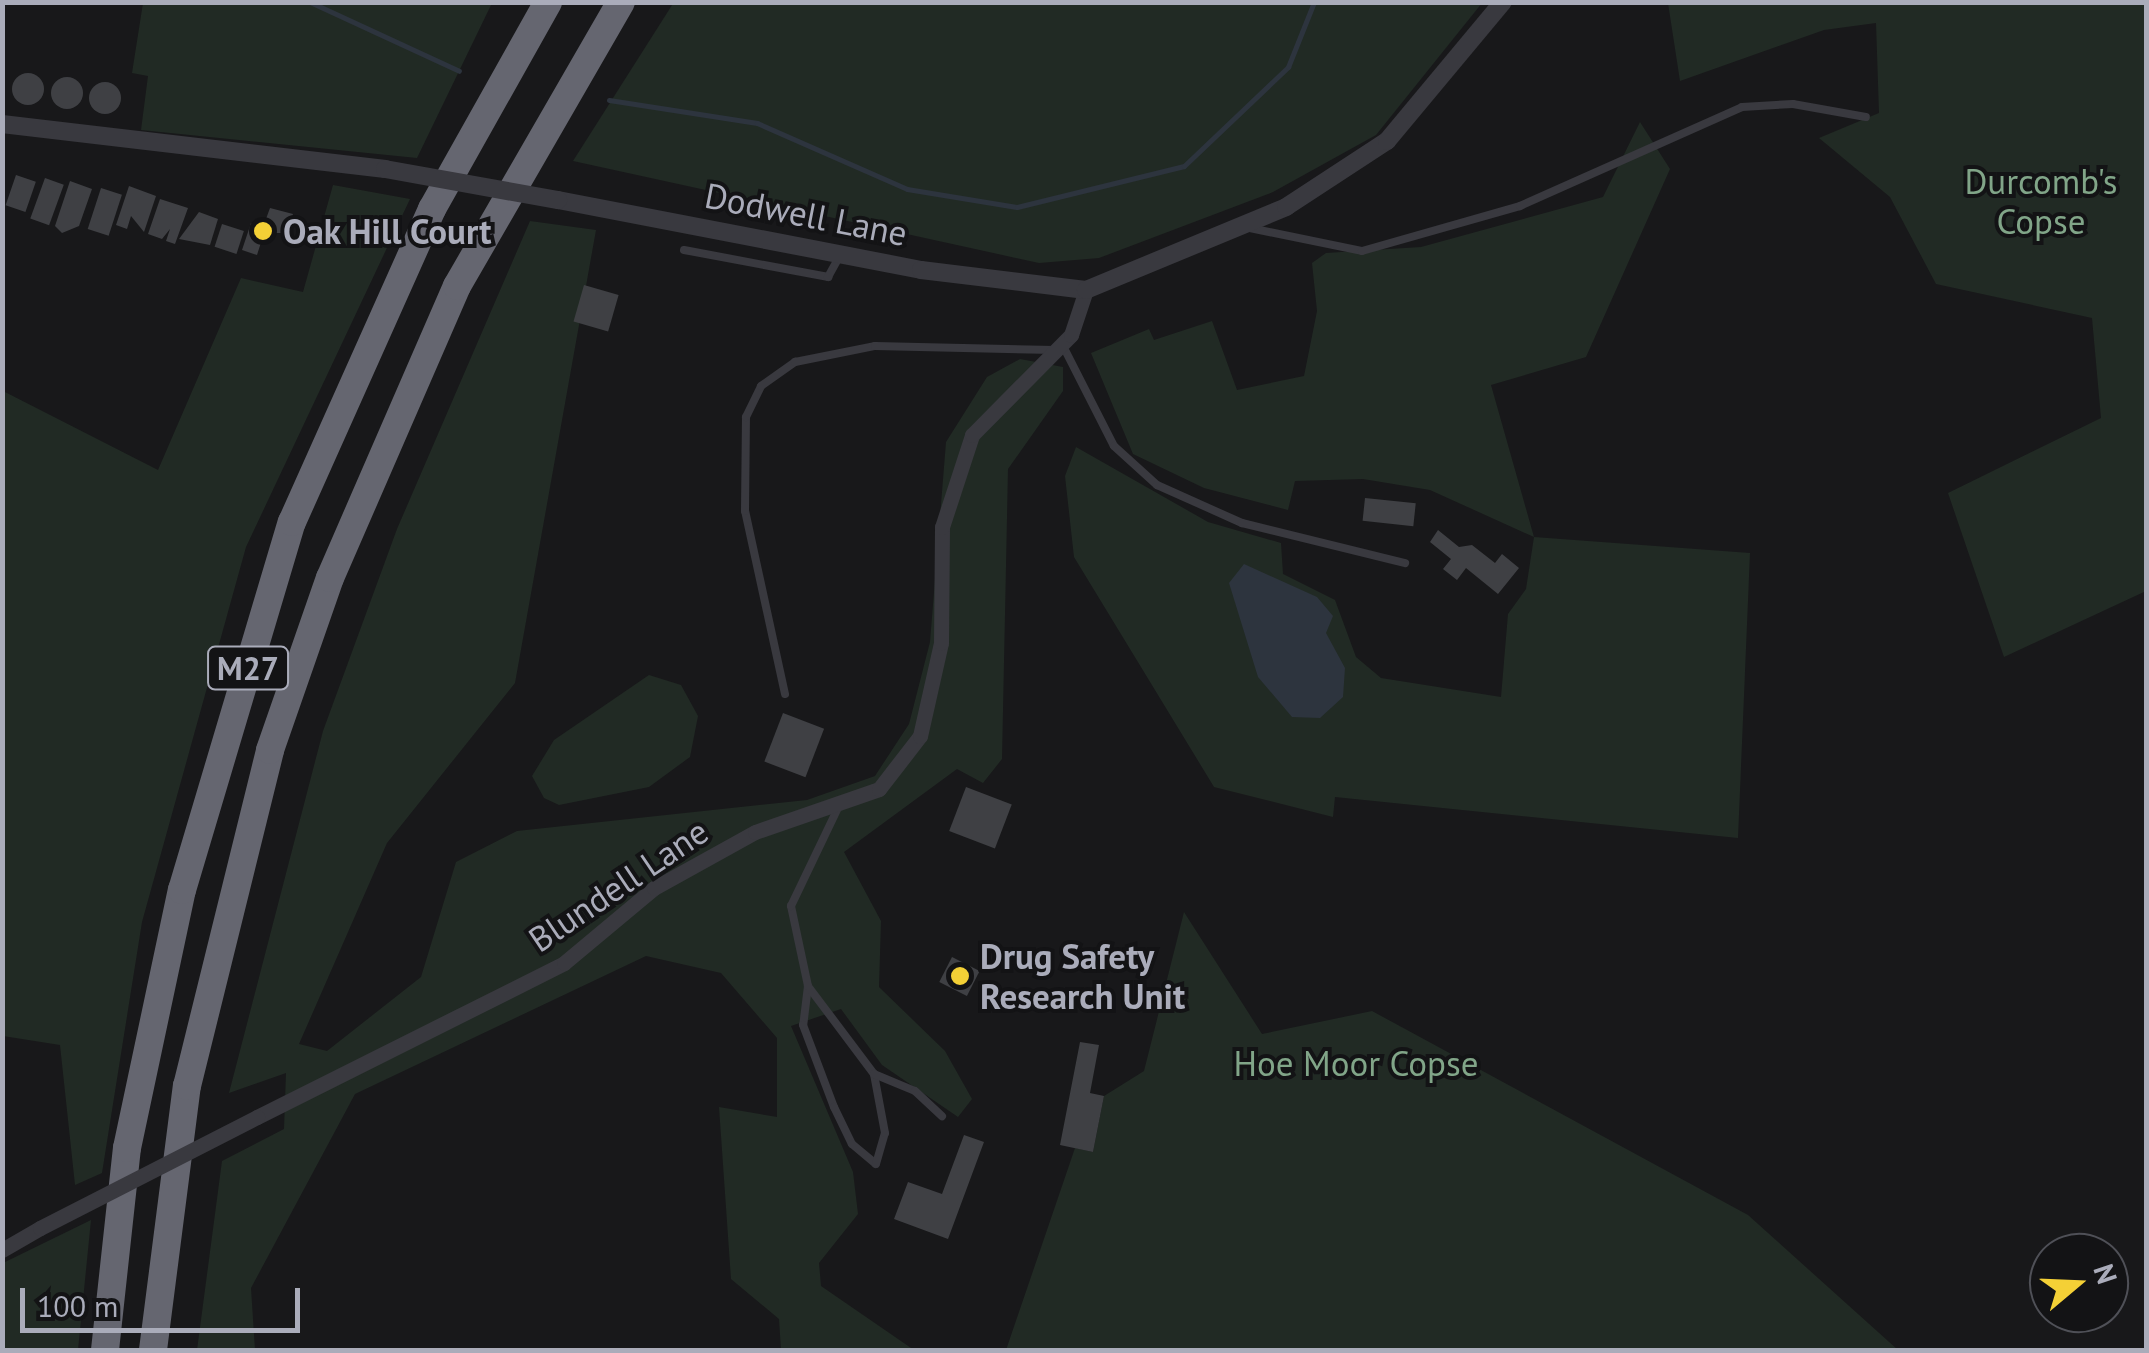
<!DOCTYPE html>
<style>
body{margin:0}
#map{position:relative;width:2149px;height:1353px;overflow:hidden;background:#18181a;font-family:"PT Sans",sans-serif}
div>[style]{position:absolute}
.green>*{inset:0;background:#212a24}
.water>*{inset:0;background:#2d343e}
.stream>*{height:5px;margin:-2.5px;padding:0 2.5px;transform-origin:2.5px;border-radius:2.5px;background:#2d343e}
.building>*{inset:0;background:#3f4044;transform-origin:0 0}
.round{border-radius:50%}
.service>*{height:8px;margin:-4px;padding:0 4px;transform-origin:4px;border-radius:4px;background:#39393f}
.minor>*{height:15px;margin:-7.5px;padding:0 7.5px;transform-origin:7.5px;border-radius:7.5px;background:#39393f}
.tertiary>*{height:18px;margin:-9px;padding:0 9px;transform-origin:9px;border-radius:9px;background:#39393f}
.motorway>*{height:28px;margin:-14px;padding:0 14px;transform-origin:14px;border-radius:14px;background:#656670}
.minor-bridge>*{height:15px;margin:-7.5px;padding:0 7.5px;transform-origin:7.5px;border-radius:7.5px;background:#39393f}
.tertiary-bridge>*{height:18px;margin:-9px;padding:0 9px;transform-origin:9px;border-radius:9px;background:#39393f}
.dots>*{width:28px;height:28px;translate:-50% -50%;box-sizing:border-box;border:5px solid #131315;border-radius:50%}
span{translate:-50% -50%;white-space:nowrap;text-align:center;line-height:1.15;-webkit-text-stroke:8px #131315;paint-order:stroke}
.shield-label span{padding:2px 8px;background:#131315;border:2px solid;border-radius:8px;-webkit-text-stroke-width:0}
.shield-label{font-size:32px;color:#aaacba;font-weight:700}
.park-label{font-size:35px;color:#81a588}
.street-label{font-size:35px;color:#aaacba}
.poi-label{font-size:35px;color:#aaacba;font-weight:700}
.left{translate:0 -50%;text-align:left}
.frame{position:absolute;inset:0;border:5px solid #aaacba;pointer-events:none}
.north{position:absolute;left:2029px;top:1233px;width:100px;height:100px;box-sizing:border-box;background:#131315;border:2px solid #4f5057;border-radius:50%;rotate:71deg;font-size:28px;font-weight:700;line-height:40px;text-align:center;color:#aaacba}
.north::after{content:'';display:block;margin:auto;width:35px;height:45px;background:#f4d036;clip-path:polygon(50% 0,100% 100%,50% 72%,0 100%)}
.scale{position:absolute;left:20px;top:1288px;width:280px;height:45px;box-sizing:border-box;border:5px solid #aaacba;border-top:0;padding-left:12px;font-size:30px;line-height:35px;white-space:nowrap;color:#aaacba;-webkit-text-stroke:8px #131315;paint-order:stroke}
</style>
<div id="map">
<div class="green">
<i style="clip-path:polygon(674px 2px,1482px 2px,1482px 3px,1376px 135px,1273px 192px,1099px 258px,1039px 263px,573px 161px)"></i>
<i style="clip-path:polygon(143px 3px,143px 2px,492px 3px,417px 158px,141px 130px,148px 76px,132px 73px)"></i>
<i style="clip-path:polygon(1668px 3px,2146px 3px,2146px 591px,2004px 657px,1948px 493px,2101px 418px,2092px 318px,1936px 284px,1890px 197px,1819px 138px,1879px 113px,1876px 23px,1824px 30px,1680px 81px)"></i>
<i style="clip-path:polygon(1640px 122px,1670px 169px,1586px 357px,1491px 385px,1534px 537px,1750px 553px,1738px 838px,1335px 797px,1333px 817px,1214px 787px,1074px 557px,1065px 476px,1076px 447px,1208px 522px,1281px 543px,1283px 574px,1335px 600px,1356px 657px,1381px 678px,1501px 697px,1508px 614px,1526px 589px,1534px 537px,1430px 490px,1363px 479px,1295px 481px,1288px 510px,1204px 488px,1133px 454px,1091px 353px,1149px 329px,1154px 340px,1212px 321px,1237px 390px,1304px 376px,1317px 311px,1312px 263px,1326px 253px,1421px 247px,1603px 197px)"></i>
<i style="clip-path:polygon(333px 185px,410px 199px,246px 547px,142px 922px,102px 1173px,75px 1185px,60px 1045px,3px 1036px,3px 391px,158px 470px,241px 278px,303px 292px)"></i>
<i style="clip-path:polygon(530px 221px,596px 230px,515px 683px,387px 843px,299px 1044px,327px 1051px,421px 977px,456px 862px,517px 831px,807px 800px,875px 776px,909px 724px,930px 642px,946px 442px,987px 377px,1020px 359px,1063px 367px,1063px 391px,1008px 469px,1002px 759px,983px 783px,957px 769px,844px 852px,881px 921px,879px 987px,945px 1051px,972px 1099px,958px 1117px,882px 1065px,841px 1009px,791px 1026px,853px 1172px,858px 1214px,819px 1263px,821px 1286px,914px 1350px,781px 1350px,779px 1319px,731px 1279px,719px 1107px,777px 1117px,777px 1038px,721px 973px,646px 956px,355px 1094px,251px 1288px,255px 1350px,197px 1350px,222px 1161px,284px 1129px,286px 1073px,229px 1093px,323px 731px,397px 529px)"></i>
<i style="clip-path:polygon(649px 675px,681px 685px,698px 716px,690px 757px,649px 787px,559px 805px,544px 798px,532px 776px,554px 740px)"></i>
<i style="clip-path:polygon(1184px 912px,1262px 1034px,1372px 1011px,1748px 1215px,1898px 1350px,1006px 1350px,1075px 1148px,1093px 1152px,1104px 1096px,1144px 1071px)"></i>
<i style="clip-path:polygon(91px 1220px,78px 1350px,3px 1350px,3px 1263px)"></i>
</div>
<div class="water">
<i style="clip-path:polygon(1244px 564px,1317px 597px,1333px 616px,1326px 633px,1345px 668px,1343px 697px,1320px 718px,1292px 717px,1258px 677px,1229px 583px)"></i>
</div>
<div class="stream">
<i style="left:310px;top:2px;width:164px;rotate:24.8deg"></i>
<i style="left:609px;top:100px;width:150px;rotate:8.8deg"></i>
<i style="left:757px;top:123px;width:164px;rotate:23.7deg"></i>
<i style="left:907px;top:189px;width:111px;rotate:9.3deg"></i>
<i style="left:1017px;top:207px;width:172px;rotate:-13.8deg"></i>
<i style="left:1184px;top:166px;width:144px;rotate:-43.6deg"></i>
<i style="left:1288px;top:67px;width:70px;rotate:-68.2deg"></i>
</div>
<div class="building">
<i class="round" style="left:12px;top:73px;width:32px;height:32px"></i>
<i class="round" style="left:51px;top:77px;width:32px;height:32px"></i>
<i class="round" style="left:89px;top:82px;width:32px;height:32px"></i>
<i style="left:16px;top:175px;width:21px;height:32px;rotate:19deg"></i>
<i style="left:45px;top:178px;width:20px;height:43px;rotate:20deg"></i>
<i style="clip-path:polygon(70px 181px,92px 189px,79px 226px,62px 233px,55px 226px)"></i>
<i style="clip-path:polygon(129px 186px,156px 196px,144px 232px,131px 216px,127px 229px,116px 225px)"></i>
<i style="left:101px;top:188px;width:22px;height:43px;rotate:18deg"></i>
<i style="clip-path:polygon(160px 199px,188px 208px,175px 244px,166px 241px,170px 229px,162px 239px,148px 234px)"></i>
<i style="clip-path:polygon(270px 208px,293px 214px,286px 233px,264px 233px,257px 255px,242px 250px,251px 223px,263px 227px)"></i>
<i style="clip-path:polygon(199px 212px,218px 219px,210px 245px,179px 239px)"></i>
<i style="left:222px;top:224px;width:23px;height:24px;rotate:18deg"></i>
<i style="left:584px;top:285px;width:36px;height:38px;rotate:16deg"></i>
<i style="left:1365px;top:498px;width:51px;height:23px;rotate:6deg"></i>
<i style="clip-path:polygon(1438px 530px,1459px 547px,1472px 545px,1495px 563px,1502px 554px,1519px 568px,1498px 594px,1466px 568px,1457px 580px,1443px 569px,1451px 559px,1430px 542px)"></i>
<i style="left:783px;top:713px;width:44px;height:52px;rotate:21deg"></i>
<i style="left:966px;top:787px;width:49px;height:47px;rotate:21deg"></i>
<i style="left:952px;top:957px;width:31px;height:28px;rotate:27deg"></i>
<i style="clip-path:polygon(1080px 1042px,1099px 1045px,1090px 1093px,1104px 1096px,1093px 1152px,1060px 1145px)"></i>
<i style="clip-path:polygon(964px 1135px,984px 1142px,948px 1239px,894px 1219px,908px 1182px,942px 1194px)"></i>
</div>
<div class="service">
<i style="left:1245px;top:227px;width:119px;rotate:11.6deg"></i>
<i style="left:1362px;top:251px;width:164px;rotate:-15.9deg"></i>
<i style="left:1520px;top:206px;width:243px;rotate:-24deg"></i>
<i style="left:1742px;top:107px;width:51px;rotate:-3.4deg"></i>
<i style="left:1793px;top:104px;width:74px;rotate:10.1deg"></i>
<i style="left:684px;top:250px;width:147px;rotate:10.6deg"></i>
<i style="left:828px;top:277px;width:23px;rotate:-61deg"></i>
<i style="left:1062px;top:344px;width:114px;rotate:63deg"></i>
<i style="left:1114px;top:446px;width:58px;rotate:42.2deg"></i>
<i style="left:1157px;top:485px;width:93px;rotate:24.1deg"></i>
<i style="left:1242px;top:523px;width:168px;rotate:13.8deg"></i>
<i style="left:785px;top:694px;width:187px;rotate:-102.3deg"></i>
<i style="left:745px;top:511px;width:94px;rotate:-89.4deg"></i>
<i style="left:746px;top:417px;width:34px;rotate:-64deg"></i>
<i style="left:761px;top:386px;width:42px;rotate:-35.2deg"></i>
<i style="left:795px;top:362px;width:82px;rotate:-11.3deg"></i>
<i style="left:875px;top:346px;width:180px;rotate:1.3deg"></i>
<i style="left:808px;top:986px;width:39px;rotate:97deg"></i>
<i style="left:803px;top:1025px;width:88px;rotate:69.3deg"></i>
<i style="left:834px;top:1107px;width:41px;rotate:64.1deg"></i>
<i style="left:852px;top:1144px;width:31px;rotate:40deg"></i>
<i style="left:876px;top:1164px;width:32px;rotate:-74deg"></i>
<i style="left:885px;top:1133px;width:60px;rotate:-100.6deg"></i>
<i style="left:874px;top:1074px;width:110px;rotate:-126.9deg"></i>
<i style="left:808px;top:986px;width:82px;rotate:-102deg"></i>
<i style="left:791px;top:906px;width:111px;rotate:-64.4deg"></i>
<i style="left:874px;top:1074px;width:44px;rotate:22.5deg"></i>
<i style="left:915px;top:1091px;width:37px;rotate:43deg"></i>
</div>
<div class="minor">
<i style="left:257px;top:1117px;width:343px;rotate:-26.6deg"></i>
<i style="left:564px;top:963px;width:117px;rotate:-39.8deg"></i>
<i style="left:654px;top:888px;width:115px;rotate:-29deg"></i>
<i style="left:755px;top:832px;width:131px;rotate:-19.1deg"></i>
<i style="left:879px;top:789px;width:67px;rotate:-52.3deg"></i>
<i style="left:920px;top:736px;width:95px;rotate:-77.3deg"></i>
<i style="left:941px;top:643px;width:116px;rotate:-89.5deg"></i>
<i style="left:942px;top:527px;width:97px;rotate:-71.9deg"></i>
<i style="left:972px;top:435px;width:141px;rotate:-45.3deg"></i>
<i style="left:1071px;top:335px;width:47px;rotate:-71.6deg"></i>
<i style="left:2px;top:1250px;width:44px;rotate:-30.1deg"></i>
</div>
<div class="tertiary">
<i style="left:2px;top:124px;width:386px;rotate:6.7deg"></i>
<i style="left:558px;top:200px;width:370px;rotate:10.9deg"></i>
<i style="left:921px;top:270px;width:166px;rotate:6.9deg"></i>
<i style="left:1086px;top:290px;width:217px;rotate:-22.5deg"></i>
<i style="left:1286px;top:207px;width:121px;rotate:-33.2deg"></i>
<i style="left:1387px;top:141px;width:181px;rotate:-50.2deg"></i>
</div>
<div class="motorway">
<i style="left:105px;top:1350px;width:203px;rotate:-83.8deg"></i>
<i style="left:127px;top:1148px;width:264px;rotate:-78deg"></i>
<i style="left:182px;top:890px;width:384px;rotate:-73.4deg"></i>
<i style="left:292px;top:522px;width:343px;rotate:-65.9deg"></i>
<i style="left:432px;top:209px;width:237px;rotate:-60.7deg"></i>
<i style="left:153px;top:1350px;width:266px;rotate:-82.7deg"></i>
<i style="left:187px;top:1086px;width:346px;rotate:-76.1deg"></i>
<i style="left:270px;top:750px;width:182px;rotate:-70.8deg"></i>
<i style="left:330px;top:578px;width:318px;rotate:-66.5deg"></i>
<i style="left:457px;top:286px;width:328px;rotate:-60deg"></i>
</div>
<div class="minor-bridge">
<i style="left:40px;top:1228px;width:244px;rotate:-27.1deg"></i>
</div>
<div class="tertiary-bridge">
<i style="left:385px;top:169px;width:176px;rotate:10.2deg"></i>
</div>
<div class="dots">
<i style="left:263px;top:231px;background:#f4d036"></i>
<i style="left:960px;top:976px;background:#f4d036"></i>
</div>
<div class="shield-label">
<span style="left:248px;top:668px">M27</span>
</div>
<div class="park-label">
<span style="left:2041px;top:201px">Durcomb's<br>Copse</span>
<span style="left:1356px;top:1063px">Hoe Moor Copse</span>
</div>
<div class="street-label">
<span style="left:806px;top:214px;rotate:11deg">Dodwell Lane</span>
<span style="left:618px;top:885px;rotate:-34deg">Blundell Lane</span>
</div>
<div class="poi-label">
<span class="left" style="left:283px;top:231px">Oak Hill Court</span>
<span class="left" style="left:980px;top:976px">Drug Safety<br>Research Unit</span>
</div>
<div class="frame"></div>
<div class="north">N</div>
<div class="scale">100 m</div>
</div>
